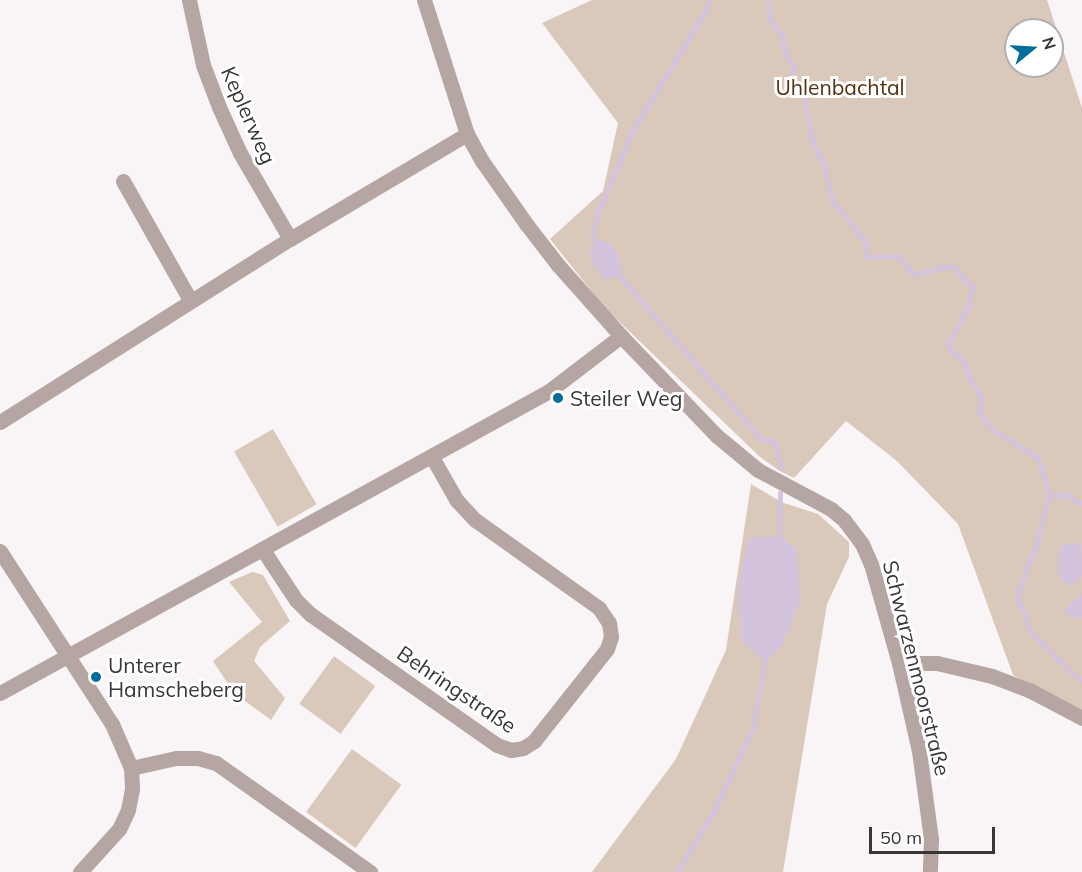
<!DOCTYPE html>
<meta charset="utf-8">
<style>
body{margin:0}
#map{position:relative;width:1082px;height:872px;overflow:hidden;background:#f9f4f5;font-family:Mulish,sans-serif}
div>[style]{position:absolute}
.green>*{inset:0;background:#dac8ba;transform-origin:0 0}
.water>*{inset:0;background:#d3c3dd}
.stream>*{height:5px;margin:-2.5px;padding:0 2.5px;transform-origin:2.5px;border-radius:2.5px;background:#d3c3dd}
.street>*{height:15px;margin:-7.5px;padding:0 7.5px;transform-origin:7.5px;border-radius:7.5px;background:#b5a6a3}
.dots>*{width:16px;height:16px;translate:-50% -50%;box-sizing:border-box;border:3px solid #fff;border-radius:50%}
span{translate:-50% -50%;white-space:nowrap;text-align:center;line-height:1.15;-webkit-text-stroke:6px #fff;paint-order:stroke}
.park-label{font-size:21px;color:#553010}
.street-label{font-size:21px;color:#383637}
.poi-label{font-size:21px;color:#383637}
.left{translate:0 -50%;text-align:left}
.north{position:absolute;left:1004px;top:18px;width:60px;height:60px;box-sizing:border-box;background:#fff;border:2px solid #afafaf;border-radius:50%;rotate:72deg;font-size:16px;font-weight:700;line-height:24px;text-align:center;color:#383637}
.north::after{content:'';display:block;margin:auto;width:21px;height:27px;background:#016e9b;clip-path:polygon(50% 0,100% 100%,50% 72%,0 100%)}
.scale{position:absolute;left:869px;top:827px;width:126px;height:27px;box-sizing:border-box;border:3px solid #383637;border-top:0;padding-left:8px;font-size:18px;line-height:21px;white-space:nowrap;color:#383637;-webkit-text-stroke:4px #fff;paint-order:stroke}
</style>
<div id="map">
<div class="green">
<i style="clip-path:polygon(evenodd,592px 0,1047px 0,1082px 108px,1082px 715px,1013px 675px,958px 524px,897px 461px,846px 421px,794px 478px,780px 471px,760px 457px,604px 307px,550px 239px,603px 191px,618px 123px,542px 23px,592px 0,1016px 30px,1052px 30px,1052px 66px,1016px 66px,1016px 30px)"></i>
<i style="left:273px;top:429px;width:87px;height:45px;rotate:60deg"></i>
<i style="clip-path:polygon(751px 484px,781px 502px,818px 514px,849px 542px,849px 557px,827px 604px,783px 872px,592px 872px,676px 759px,726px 650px)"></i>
<i style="clip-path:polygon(252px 572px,263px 575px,290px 621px,260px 647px,254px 661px,285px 698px,271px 720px,234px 693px,213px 661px,262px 622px,229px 582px)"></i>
<i style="left:334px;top:656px;width:51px;height:59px;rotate:36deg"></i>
<i style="left:352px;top:749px;width:61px;height:78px;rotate:36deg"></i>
</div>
<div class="water">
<i style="clip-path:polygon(596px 241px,610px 242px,618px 254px,622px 272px,618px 276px,605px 279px,595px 268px,589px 252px)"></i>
<i style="clip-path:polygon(779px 536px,797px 549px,800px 602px,782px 646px,765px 662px,741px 640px,738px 587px,748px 538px)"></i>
<i style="clip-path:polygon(1081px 543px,1082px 576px,1071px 586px,1060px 579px,1058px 558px,1061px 545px)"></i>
<i style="clip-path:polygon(1082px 594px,1082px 618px,1074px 619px,1063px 611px)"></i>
</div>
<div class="stream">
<i style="left:768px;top:0;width:20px;rotate:84deg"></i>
<i style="left:770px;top:20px;width:21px;rotate:51deg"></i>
<i style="left:783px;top:36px;width:18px;rotate:84deg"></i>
<i style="left:785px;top:54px;width:17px;rotate:57deg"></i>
<i style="left:794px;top:68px;width:11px;rotate:105deg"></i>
<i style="left:791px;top:79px;width:22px;rotate:54deg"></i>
<i style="left:804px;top:97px;width:42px;rotate:80.3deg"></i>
<i style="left:811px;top:138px;width:31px;rotate:65deg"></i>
<i style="left:824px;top:166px;width:37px;rotate:76deg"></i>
<i style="left:833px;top:202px;width:49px;rotate:50.8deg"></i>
<i style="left:864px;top:240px;width:17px;rotate:80deg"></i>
<i style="left:867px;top:257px;width:30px;rotate:-2deg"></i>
<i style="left:897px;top:256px;width:25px;rotate:48deg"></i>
<i style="left:914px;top:275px;width:29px;rotate:-16deg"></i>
<i style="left:942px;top:267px;width:12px"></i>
<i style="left:954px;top:267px;width:14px;rotate:54deg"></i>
<i style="left:962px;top:278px;width:14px;rotate:36deg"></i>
<i style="left:973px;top:286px;width:21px;rotate:104deg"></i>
<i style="left:968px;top:306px;width:44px;rotate:117.1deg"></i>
<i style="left:948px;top:345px;width:11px;rotate:56deg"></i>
<i style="left:954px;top:354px;width:9px;rotate:27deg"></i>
<i style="left:962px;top:358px;width:25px;rotate:69deg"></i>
<i style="left:971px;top:381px;width:19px;rotate:58deg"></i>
<i style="left:981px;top:397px;width:16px;rotate:97deg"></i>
<i style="left:979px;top:413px;width:22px;rotate:51deg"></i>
<i style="left:993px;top:430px;width:53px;rotate:31.9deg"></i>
<i style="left:1038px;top:458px;width:37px;rotate:73deg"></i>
<i style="left:1049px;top:493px;width:52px;rotate:103.2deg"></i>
<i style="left:1037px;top:544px;width:52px;rotate:111.6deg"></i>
<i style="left:1018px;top:592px;width:10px;rotate:90deg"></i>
<i style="left:1018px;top:602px;width:15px;rotate:58deg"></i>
<i style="left:1026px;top:615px;width:16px;rotate:79deg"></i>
<i style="left:1029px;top:631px;width:74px;rotate:43.9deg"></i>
<i style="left:599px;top:247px;width:13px;rotate:-119deg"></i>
<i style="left:593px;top:236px;width:25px;rotate:-78deg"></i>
<i style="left:598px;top:212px;width:89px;rotate:-66.9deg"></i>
<i style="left:633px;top:130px;width:140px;rotate:-58.7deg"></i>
<i style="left:706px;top:10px;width:10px;rotate:-73deg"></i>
<i style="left:616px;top:272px;width:221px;rotate:49deg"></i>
<i style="left:761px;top:439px;width:14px;rotate:12deg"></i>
<i style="left:775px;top:442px;width:27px;rotate:77deg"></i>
<i style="left:1049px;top:493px;width:4px;rotate:45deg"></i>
<i style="left:1052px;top:496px;width:17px;rotate:-3deg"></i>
<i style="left:1069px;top:495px;width:11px;rotate:45deg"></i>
<i style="left:1077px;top:503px;width:5px"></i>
<i style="left:779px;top:541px;width:48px;rotate:-88.8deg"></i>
<i style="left:677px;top:872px;width:69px;rotate:-58.6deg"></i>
<i style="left:713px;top:813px;width:94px;rotate:-64.8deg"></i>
<i style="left:753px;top:728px;width:72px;rotate:-80.4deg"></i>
</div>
<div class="street">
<i style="left:189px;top:0;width:66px;rotate:77.8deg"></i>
<i style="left:203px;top:65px;width:45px;rotate:69.1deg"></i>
<i style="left:219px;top:107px;width:51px;rotate:65.5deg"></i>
<i style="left:240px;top:153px;width:99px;rotate:59.8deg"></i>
<i style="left:424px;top:0;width:141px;rotate:72.2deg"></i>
<i style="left:467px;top:134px;width:31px;rotate:61deg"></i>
<i style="left:482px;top:161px;width:78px;rotate:54.9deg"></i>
<i style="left:527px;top:225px;width:51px;rotate:52.2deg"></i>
<i style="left:558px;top:265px;width:95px;rotate:48.4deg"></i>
<i style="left:621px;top:336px;width:139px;rotate:46.2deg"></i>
<i style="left:717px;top:436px;width:53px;rotate:39.7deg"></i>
<i style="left:758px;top:470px;width:83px;rotate:28.1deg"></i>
<i style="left:831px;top:509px;width:17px;rotate:40deg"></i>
<i style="left:844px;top:520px;width:30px;rotate:53deg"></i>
<i style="left:862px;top:544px;width:22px;rotate:66deg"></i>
<i style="left:871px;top:564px;width:103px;rotate:74.2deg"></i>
<i style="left:899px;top:663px;width:90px;rotate:77.2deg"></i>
<i style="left:919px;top:751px;width:89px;rotate:82.2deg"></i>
<i style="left:931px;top:839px;width:33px;rotate:92deg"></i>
<i style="left:123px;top:181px;width:137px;rotate:60.6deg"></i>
<i style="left:0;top:422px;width:343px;rotate:-32.3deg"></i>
<i style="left:290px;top:239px;width:206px;rotate:-30.7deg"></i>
<i style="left:263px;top:550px;width:60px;rotate:56.6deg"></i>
<i style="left:296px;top:600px;width:20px;rotate:45deg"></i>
<i style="left:310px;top:614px;width:228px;rotate:35deg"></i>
<i style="left:497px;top:745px;width:15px;rotate:20deg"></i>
<i style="left:511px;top:750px;width:12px;rotate:-9deg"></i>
<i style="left:523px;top:748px;width:13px;rotate:-32deg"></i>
<i style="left:534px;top:741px;width:117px;rotate:-51.6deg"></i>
<i style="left:607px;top:649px;width:13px;rotate:-72deg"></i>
<i style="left:611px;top:637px;width:14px;rotate:-98deg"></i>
<i style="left:609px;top:623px;width:18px;rotate:-124deg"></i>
<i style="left:599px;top:608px;width:152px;rotate:-144.6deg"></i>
<i style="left:475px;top:520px;width:26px;rotate:-133deg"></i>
<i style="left:457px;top:501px;width:51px;rotate:-119.6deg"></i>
<i style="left:0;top:551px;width:206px;rotate:57.1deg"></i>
<i style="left:112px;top:724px;width:48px;rotate:66.6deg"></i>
<i style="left:131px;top:768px;width:21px;rotate:87deg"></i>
<i style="left:132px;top:789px;width:21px;rotate:101deg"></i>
<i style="left:128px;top:810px;width:21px;rotate:115deg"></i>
<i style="left:119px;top:829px;width:58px;rotate:132.2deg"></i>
<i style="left:899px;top:663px;width:38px"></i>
<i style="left:937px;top:663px;width:57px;rotate:13.3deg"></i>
<i style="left:992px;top:676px;width:40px;rotate:21deg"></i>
<i style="left:1029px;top:690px;width:60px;rotate:27.8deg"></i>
<i style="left:0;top:693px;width:627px;rotate:-28.81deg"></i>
<i style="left:549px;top:391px;width:91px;rotate:-37.4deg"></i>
<i style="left:131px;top:768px;width:46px;rotate:-12.5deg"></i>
<i style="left:176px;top:758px;width:22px"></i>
<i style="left:198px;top:758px;width:19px;rotate:16deg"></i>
<i style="left:216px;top:763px;width:189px;rotate:35.3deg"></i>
</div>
<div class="dots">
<i style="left:558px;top:398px;background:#016e9b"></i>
<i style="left:96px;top:677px;background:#016e9b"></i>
</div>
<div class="park-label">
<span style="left:840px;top:87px">Uhlenbachtal</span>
</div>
<div class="street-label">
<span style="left:249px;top:115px;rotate:66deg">Keplerweg</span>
<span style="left:917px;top:668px;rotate:76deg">Schwarzenmoorstraße</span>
<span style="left:457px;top:689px;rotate:34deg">Behringstraße</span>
</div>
<div class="poi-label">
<span class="left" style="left:570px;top:398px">Steiler Weg</span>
<span class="left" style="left:108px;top:677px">Unterer<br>Hamscheberg</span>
</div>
<div class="north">N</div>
<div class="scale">50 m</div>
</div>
